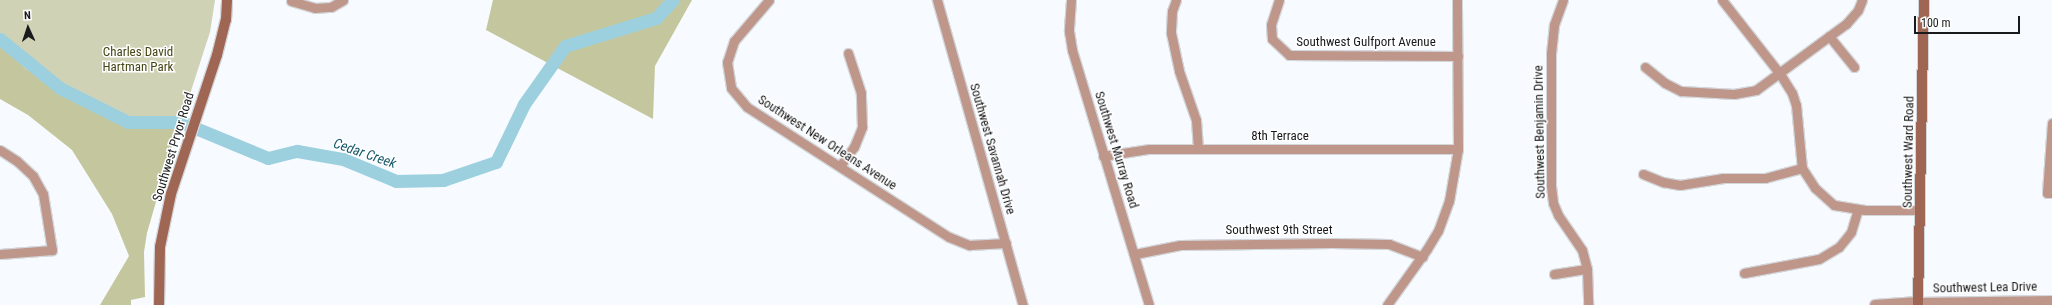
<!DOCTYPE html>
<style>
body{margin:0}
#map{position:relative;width:2052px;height:305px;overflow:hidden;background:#f7fbff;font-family:"Roboto Condensed",sans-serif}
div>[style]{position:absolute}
.green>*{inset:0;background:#d0d2b6}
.forest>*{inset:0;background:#c4c79d}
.river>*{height:13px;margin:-6.5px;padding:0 6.5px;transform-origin:6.5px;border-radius:6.5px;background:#9dd0df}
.roads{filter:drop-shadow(1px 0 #d3d7db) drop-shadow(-1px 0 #d3d7db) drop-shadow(0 1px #d3d7db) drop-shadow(0 -1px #d3d7db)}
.minor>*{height:9px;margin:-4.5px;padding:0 4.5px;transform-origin:4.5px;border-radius:4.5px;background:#bf968a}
.tertiary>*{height:10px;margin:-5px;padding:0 5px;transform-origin:5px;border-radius:5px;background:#bf968a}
.secondary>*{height:10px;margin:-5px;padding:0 5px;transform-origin:5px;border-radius:5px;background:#9f6654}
span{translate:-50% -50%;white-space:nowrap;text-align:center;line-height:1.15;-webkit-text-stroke:3px #fff;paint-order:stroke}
.street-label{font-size:13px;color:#191a1c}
.park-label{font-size:13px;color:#444615}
.water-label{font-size:14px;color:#165a6a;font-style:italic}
.north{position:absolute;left:8px;top:8px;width:40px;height:40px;-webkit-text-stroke:3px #fff;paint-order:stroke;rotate:357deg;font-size:11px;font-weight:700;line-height:16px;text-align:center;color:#191a1c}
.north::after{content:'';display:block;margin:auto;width:14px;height:18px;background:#191a1c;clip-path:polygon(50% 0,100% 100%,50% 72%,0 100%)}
.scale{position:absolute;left:1914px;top:16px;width:106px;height:18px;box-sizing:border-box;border:2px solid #191a1c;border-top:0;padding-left:5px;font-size:12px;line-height:14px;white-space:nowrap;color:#191a1c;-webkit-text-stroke:3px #fff;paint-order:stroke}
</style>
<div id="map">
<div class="green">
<i style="clip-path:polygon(0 0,215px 0,210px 32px,181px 122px,128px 122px,26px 69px,0 39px)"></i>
</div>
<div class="forest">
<i style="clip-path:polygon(493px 0,692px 0,655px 66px,653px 119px,486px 30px)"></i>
<i style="clip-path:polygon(0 44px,26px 69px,128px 122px,179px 122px,147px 233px,144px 252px,145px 297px,131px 300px,131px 305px,100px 305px,129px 256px,112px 214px,72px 150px,28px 115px,0 99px)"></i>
</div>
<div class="river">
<i style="left:0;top:39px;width:77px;rotate:39.2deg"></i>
<i style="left:60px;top:88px;width:76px;rotate:26.6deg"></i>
<i style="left:128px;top:122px;width:53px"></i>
<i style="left:181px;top:122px;width:94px;rotate:22.5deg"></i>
<i style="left:268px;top:158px;width:30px;rotate:-14deg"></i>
<i style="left:297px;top:151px;width:47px;rotate:9.9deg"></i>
<i style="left:343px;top:159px;width:57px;rotate:22.5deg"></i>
<i style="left:396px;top:181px;width:47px;rotate:-1.2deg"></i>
<i style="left:443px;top:180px;width:56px;rotate:-18.8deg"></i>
<i style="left:496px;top:162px;width:64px;rotate:-64.2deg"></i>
<i style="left:524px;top:104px;width:71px;rotate:-54.7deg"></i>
<i style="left:565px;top:46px;width:95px;rotate:-17.1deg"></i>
<i style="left:656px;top:18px;width:25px;rotate:-47deg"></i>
</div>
<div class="roads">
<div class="minor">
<i style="left:769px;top:0;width:54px;rotate:130.5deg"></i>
<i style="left:734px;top:41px;width:22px;rotate:108deg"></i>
<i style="left:727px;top:62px;width:26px;rotate:81deg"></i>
<i style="left:731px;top:88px;width:25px;rotate:50deg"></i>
<i style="left:747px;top:107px;width:240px;rotate:32.8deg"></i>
<i style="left:949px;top:237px;width:22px;rotate:22deg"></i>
<i style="left:969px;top:245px;width:37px;rotate:-3deg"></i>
<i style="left:937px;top:0;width:317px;rotate:74.3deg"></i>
<i style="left:1071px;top:0;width:31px;rotate:94deg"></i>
<i style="left:1069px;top:31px;width:19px;rotate:81deg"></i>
<i style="left:1072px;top:50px;width:266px;rotate:73.2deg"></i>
<i style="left:1176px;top:0;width:12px;rotate:110deg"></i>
<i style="left:1172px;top:11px;width:22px;rotate:93deg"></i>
<i style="left:1171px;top:33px;width:39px;rotate:78deg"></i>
<i style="left:1179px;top:71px;width:52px;rotate:70.9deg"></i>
<i style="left:1196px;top:120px;width:29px;rotate:86deg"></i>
<i style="left:1279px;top:0;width:26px;rotate:108deg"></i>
<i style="left:1271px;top:25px;width:14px;rotate:86deg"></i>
<i style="left:1272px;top:39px;width:23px;rotate:43deg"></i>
<i style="left:1289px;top:55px;width:169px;rotate:0.3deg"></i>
<i style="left:1563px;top:0;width:27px;rotate:110deg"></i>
<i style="left:1554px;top:25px;width:29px;rotate:96deg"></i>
<i style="left:1551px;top:54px;width:132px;rotate:90deg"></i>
<i style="left:1551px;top:186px;width:17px;rotate:83deg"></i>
<i style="left:1553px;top:203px;width:13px;rotate:67deg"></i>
<i style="left:1558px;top:215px;width:42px;rotate:55.6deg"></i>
<i style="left:1582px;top:250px;width:20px;rotate:75deg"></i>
<i style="left:1587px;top:269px;width:36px;rotate:88deg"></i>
<i style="left:1722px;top:0;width:94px;rotate:51.9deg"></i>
<i style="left:1780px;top:74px;width:22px;rotate:58deg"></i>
<i style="left:1792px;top:93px;width:13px;rotate:72deg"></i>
<i style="left:1796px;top:105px;width:63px;rotate:84.6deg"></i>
<i style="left:1802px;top:168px;width:24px;rotate:57deg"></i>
<i style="left:1815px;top:188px;width:25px;rotate:42deg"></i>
<i style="left:1834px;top:205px;width:30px;rotate:9deg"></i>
<i style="left:1864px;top:210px;width:56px"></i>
<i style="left:291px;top:1px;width:25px;rotate:16deg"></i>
<i style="left:315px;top:8px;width:16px;rotate:-4deg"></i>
<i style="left:331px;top:7px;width:14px;rotate:-30deg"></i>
<i style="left:1829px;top:36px;width:40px;rotate:51deg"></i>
<i style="left:1645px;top:67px;width:26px;rotate:39deg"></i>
<i style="left:1665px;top:83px;width:18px;rotate:27deg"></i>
<i style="left:1681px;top:91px;width:53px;rotate:3.2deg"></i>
<i style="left:1734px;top:94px;width:22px;rotate:-10deg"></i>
<i style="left:1756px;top:90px;width:112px;rotate:-36.3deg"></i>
<i style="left:1846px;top:24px;width:18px;rotate:-49deg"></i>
<i style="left:1858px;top:10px;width:11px;rotate:-68deg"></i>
<i style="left:2052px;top:123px;width:70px;rotate:94.1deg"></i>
<i style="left:2047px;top:193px;width:5px"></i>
<i style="left:0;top:150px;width:20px;rotate:33deg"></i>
<i style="left:17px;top:161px;width:22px;rotate:43deg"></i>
<i style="left:33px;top:176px;width:21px;rotate:61deg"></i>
<i style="left:43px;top:194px;width:57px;rotate:80.9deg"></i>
<i style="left:52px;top:250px;width:52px;rotate:175.6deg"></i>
<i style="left:1103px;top:156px;width:47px;rotate:-8.7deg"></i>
<i style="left:1149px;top:149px;width:309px"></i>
<i style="left:840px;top:166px;width:24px;rotate:-54deg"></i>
<i style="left:854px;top:147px;width:22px;rotate:-68deg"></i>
<i style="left:862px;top:127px;width:34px;rotate:-92deg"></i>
<i style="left:861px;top:93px;width:42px;rotate:-108deg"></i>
<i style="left:1643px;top:174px;width:22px;rotate:22deg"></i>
<i style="left:1663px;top:182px;width:17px;rotate:10deg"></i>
<i style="left:1680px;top:185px;width:44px;rotate:-9.2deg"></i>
<i style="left:1723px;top:178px;width:42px"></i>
<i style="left:1765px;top:178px;width:38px;rotate:-15deg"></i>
<i style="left:1135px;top:254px;width:46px;rotate:-11.3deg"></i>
<i style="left:1180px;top:245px;width:152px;rotate:-0.8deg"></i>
<i style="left:1332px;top:243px;width:57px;rotate:1deg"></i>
<i style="left:1389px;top:244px;width:36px;rotate:21deg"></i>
<i style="left:1744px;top:273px;width:76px;rotate:-10.6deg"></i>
<i style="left:1819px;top:259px;width:23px;rotate:-31deg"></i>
<i style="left:1839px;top:247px;width:19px;rotate:-51deg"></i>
<i style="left:1851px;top:232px;width:24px;rotate:-73deg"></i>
<i style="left:1554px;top:274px;width:33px;rotate:-9deg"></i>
<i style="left:1918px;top:302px;width:134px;rotate:-0.9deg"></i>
<i style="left:1387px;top:305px;width:69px;rotate:-54.5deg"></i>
<i style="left:1427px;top:249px;width:21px;rotate:-59deg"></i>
<i style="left:1438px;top:231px;width:32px;rotate:-70deg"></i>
<i style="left:1449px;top:201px;width:53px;rotate:-80.2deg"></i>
<i style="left:1458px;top:149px;width:149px;rotate:-90.4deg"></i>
</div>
<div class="tertiary">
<i style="left:1875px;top:305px;width:43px;rotate:-4deg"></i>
</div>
<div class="secondary">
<i style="left:159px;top:305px;width:58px;rotate:-89deg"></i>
<i style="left:160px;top:247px;width:54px;rotate:-78.3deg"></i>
<i style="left:171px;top:194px;width:146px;rotate:-71.7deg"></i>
<i style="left:217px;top:55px;width:36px;rotate:-76deg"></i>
<i style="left:226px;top:20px;width:20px;rotate:-87deg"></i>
<i style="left:1918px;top:305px;width:305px;rotate:-88.9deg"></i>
</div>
</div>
<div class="street-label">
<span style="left:1366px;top:42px">Southwest Gulfport Avenue</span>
<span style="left:1540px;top:132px;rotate:-91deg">Southwest Benjamin Drive</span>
<span style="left:1280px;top:136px">8th Terrace</span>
<span style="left:827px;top:143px;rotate:33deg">Southwest New Orleans Avenue</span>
<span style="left:174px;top:147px;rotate:-73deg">Southwest Pryor Road</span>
<span style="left:992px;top:149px;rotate:74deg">Southwest Savannah Drive</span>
<span style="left:1116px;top:150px;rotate:73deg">Southwest Murray Road</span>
<span style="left:1909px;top:152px;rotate:-89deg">Southwest Ward Road</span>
<span style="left:1279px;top:230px">Southwest 9th Street</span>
<span style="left:1985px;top:288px;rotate:-1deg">Southwest Lea Drive</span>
</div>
<div class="park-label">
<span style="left:138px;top:60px">Charles David<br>Hartman Park</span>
</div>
<div class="water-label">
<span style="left:365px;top:153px;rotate:19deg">Cedar Creek</span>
</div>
<div class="north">N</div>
<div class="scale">100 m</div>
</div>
